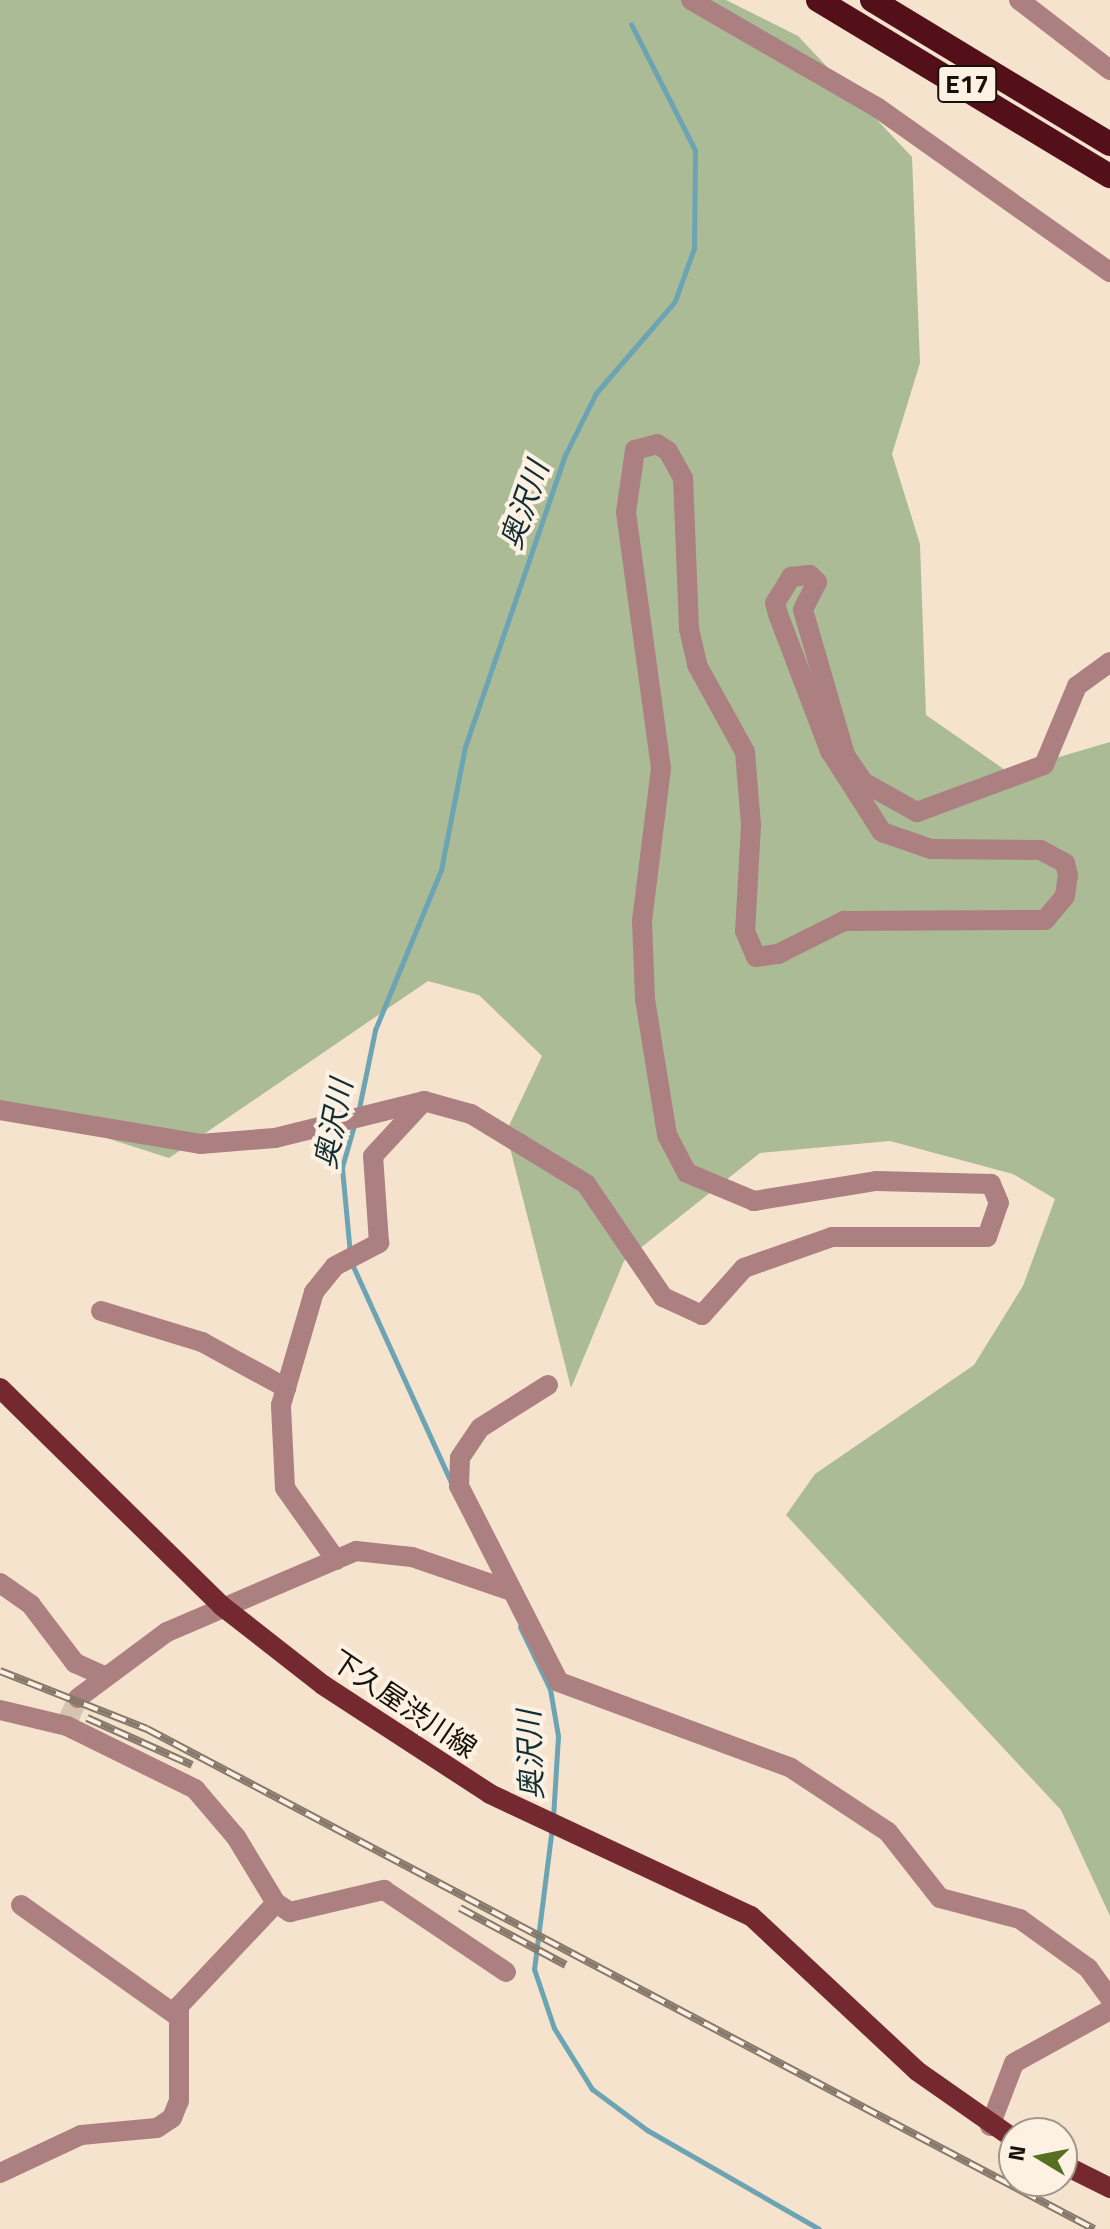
<!DOCTYPE html>
<meta charset="utf-8">
<style>
body{margin:0}
#map{position:relative;width:1110px;height:2229px;overflow:hidden;background:#f6e3cd;font-family:"Titillium Web","Noto Sans JP",sans-serif}
div>[style]{position:absolute}
.green>*{inset:0;background:#aabb96}
.stream>*{height:5px;margin:-2.5px;padding:0 2.5px;transform-origin:2.5px;border-radius:2.5px;background:#6ca4b4}
.minor-tunnel>*{height:20px;margin-top:-10px;transform-origin:0;background:repeating-linear-gradient(90deg,#d5c4b0 0 20px,transparent 0 30px)}
.minor>*{height:20px;margin:-10px;padding:0 10px;transform-origin:10px;border-radius:10px;background:#ac8080}
.major>*{height:20px;margin:-10px;padding:0 10px;transform-origin:10px;border-radius:10px;background:#73292f}
.highway>*{height:24px;margin:-12px;padding:0 12px;transform-origin:12px;border-radius:12px;background:#531019}
.rail>*{height:8px;margin-top:-4px;transform-origin:0;background:repeating-linear-gradient(90deg,#fdf1e4 0 15px,#86796b 0 30px);box-sizing:border-box;border-block:2px solid #86796b}
span{translate:-50% -50%;white-space:nowrap;text-align:center;line-height:1.15;-webkit-text-stroke:8px #fdf1e4;paint-order:stroke}
.shield-label span{padding:2px 6px;background:#fdf1e4;border:2px solid;border-radius:6px;-webkit-text-stroke-width:0}
.shield-label{font-size:26px;color:#18110a;font-weight:700}
.street-label{font-size:28px;color:#18110a}
.water-label{font-size:30px;color:#112e35;font-style:italic}
.north{position:absolute;left:998px;top:2117px;width:80px;height:80px;box-sizing:border-box;background:#fdf1e4;border:2px solid #a1978d;border-radius:50%;rotate:280deg;font-size:22px;font-weight:700;line-height:32px;text-align:center;color:#18110a}
.north::after{content:'';display:block;margin:auto;width:28px;height:36px;background:#566f21;clip-path:polygon(50% 0,100% 100%,50% 72%,0 100%)}
</style>
<div id="map">
<div class="green">
<i style="clip-path:polygon(0 0,726px 0,798px 36px,912px 157px,920px 363px,892px 454px,920px 544px,926px 715px,1008px 772px,1110px 742px,1110px 1916px,1061px 1810px,786px 1515px,815px 1474px,974px 1365px,1023px 1286px,1055px 1199px,1013px 1174px,890px 1141px,760px 1153px,624px 1261px,571px 1388px,506px 1132px,542px 1056px,479px 995px,428px 981px,169px 1158px,0 1104px)"></i>
</div>
<div class="stream">
<i style="left:358px;top:1113px;width:85px;rotate:-78.4deg"></i>
<i style="left:375px;top:1030px;width:173px;rotate:-67.6deg"></i>
<i style="left:441px;top:870px;width:125px;rotate:-79deg"></i>
<i style="left:465px;top:747px;width:309px;rotate:-71.1deg"></i>
<i style="left:565px;top:455px;width:69px;rotate:-63.4deg"></i>
<i style="left:596px;top:393px;width:121px;rotate:-49.3deg"></i>
<i style="left:675px;top:301px;width:56px;rotate:-70.3deg"></i>
<i style="left:694px;top:248px;width:98px;rotate:-89.4deg"></i>
<i style="left:695px;top:150px;width:141px;rotate:-116.9deg"></i>
<i style="left:350px;top:1254px;width:87px;rotate:-95.3deg"></i>
<i style="left:342px;top:1167px;width:47px;rotate:-73.9deg"></i>
<i style="left:352px;top:1264px;width:242px;rotate:65.6deg"></i>
<i style="left:520px;top:1627px;width:69px;rotate:64.2deg"></i>
<i style="left:550px;top:1689px;width:48px;rotate:80.3deg"></i>
<i style="left:558px;top:1736px;width:81px;rotate:93.5deg"></i>
<i style="left:552px;top:1827px;width:143px;rotate:97.2deg"></i>
<i style="left:534px;top:1969px;width:62px;rotate:71.3deg"></i>
<i style="left:554px;top:2028px;width:72px;rotate:58.1deg"></i>
<i style="left:592px;top:2089px;width:69px;rotate:36.7deg"></i>
<i style="left:647px;top:2130px;width:198px;rotate:29.9deg"></i>
</div>
<div class="minor-tunnel">
<i style="left:69px;top:1718px;width:22px;rotate:-66deg"></i>
</div>
<div class="minor">
<i style="left:691px;top:0;width:216px;rotate:30deg"></i>
<i style="left:878px;top:108px;width:284px;rotate:35.3deg"></i>
<i style="left:1019px;top:0;width:115px;rotate:37.6deg"></i>
<i style="left:0;top:1110px;width:203px;rotate:9.6deg"></i>
<i style="left:200px;top:1144px;width:75px;rotate:-4.6deg"></i>
<i style="left:275px;top:1138px;width:154px;rotate:-13.9deg"></i>
<i style="left:424px;top:1101px;width:49px;rotate:15.5deg"></i>
<i style="left:471px;top:1114px;width:135px;rotate:31.3deg"></i>
<i style="left:586px;top:1184px;width:137px;rotate:55.7deg"></i>
<i style="left:663px;top:1297px;width:43px;rotate:24.8deg"></i>
<i style="left:702px;top:1315px;width:63px;rotate:-48.2deg"></i>
<i style="left:744px;top:1268px;width:93px;rotate:-19.4deg"></i>
<i style="left:832px;top:1237px;width:155px"></i>
<i style="left:987px;top:1237px;width:36px;rotate:-71deg"></i>
<i style="left:999px;top:1203px;width:21px;rotate:-113deg"></i>
<i style="left:991px;top:1184px;width:115px;rotate:-178.5deg"></i>
<i style="left:876px;top:1181px;width:124px;rotate:170.7deg"></i>
<i style="left:754px;top:1201px;width:73px;rotate:-157.3deg"></i>
<i style="left:687px;top:1173px;width:43px;rotate:-117.8deg"></i>
<i style="left:667px;top:1135px;width:138px;rotate:-99.2deg"></i>
<i style="left:645px;top:999px;width:78px;rotate:-92.2deg"></i>
<i style="left:642px;top:921px;width:154px;rotate:-82.9deg"></i>
<i style="left:661px;top:768px;width:258px;rotate:-97.8deg"></i>
<i style="left:626px;top:512px;width:63px;rotate:-81.7deg"></i>
<i style="left:635px;top:450px;width:23px;rotate:-15deg"></i>
<i style="left:657px;top:444px;width:13px;rotate:32deg"></i>
<i style="left:668px;top:451px;width:31px;rotate:61deg"></i>
<i style="left:683px;top:478px;width:151px;rotate:87.7deg"></i>
<i style="left:689px;top:629px;width:37px;rotate:77deg"></i>
<i style="left:697px;top:665px;width:99px;rotate:61.1deg"></i>
<i style="left:745px;top:752px;width:73px;rotate:85.3deg"></i>
<i style="left:751px;top:825px;width:106px;rotate:93.2deg"></i>
<i style="left:745px;top:931px;width:28px;rotate:67deg"></i>
<i style="left:756px;top:957px;width:22px;rotate:-8deg"></i>
<i style="left:778px;top:954px;width:74px;rotate:-26.6deg"></i>
<i style="left:844px;top:921px;width:201px;rotate:-0.3deg"></i>
<i style="left:1045px;top:920px;width:31px;rotate:-50deg"></i>
<i style="left:1065px;top:896px;width:21px;rotate:-82deg"></i>
<i style="left:1068px;top:875px;width:12px;rotate:-104deg"></i>
<i style="left:1065px;top:863px;width:27px;rotate:-152deg"></i>
<i style="left:1041px;top:850px;width:110px;rotate:-179.5deg"></i>
<i style="left:931px;top:849px;width:52px;rotate:-160.9deg"></i>
<i style="left:882px;top:832px;width:96px;rotate:-122.7deg"></i>
<i style="left:830px;top:751px;width:147px;rotate:-110.8deg"></i>
<i style="left:778px;top:614px;width:11px;rotate:-105deg"></i>
<i style="left:775px;top:603px;width:31px;rotate:-58deg"></i>
<i style="left:791px;top:577px;width:19px;rotate:-6deg"></i>
<i style="left:810px;top:575px;width:10px;rotate:45deg"></i>
<i style="left:817px;top:582px;width:31px;rotate:117deg"></i>
<i style="left:803px;top:610px;width:151px;rotate:73.8deg"></i>
<i style="left:845px;top:755px;width:32px;rotate:56deg"></i>
<i style="left:863px;top:782px;width:62px;rotate:29.1deg"></i>
<i style="left:917px;top:812px;width:135px;rotate:-20.3deg"></i>
<i style="left:1044px;top:765px;width:86px;rotate:-67.3deg"></i>
<i style="left:1077px;top:686px;width:41px;rotate:-36deg"></i>
<i style="left:101px;top:1311px;width:106px;rotate:17.1deg"></i>
<i style="left:202px;top:1342px;width:96px;rotate:28.7deg"></i>
<i style="left:548px;top:1385px;width:80px;rotate:147.7deg"></i>
<i style="left:480px;top:1428px;width:36px;rotate:124deg"></i>
<i style="left:460px;top:1458px;width:28px;rotate:92deg"></i>
<i style="left:459px;top:1486px;width:220px;rotate:63deg"></i>
<i style="left:559px;top:1682px;width:247px;rotate:20.3deg"></i>
<i style="left:791px;top:1768px;width:116px;rotate:33.4deg"></i>
<i style="left:888px;top:1832px;width:84px;rotate:51.8deg"></i>
<i style="left:940px;top:1898px;width:83px;rotate:14.7deg"></i>
<i style="left:1020px;top:1919px;width:84px;rotate:35.8deg"></i>
<i style="left:1088px;top:1968px;width:37px;rotate:54deg"></i>
<i style="left:336px;top:1560px;width:88px;rotate:-125.3deg"></i>
<i style="left:285px;top:1488px;width:83px;rotate:-92.8deg"></i>
<i style="left:281px;top:1405px;width:118px;rotate:-73.7deg"></i>
<i style="left:314px;top:1292px;width:33px;rotate:-51deg"></i>
<i style="left:335px;top:1266px;width:50px;rotate:-27.6deg"></i>
<i style="left:379px;top:1243px;width:87px;rotate:-93.9deg"></i>
<i style="left:373px;top:1156px;width:75px;rotate:-47.2deg"></i>
<i style="left:0;top:1583px;width:38px;rotate:35deg"></i>
<i style="left:31px;top:1605px;width:73px;rotate:52.8deg"></i>
<i style="left:75px;top:1663px;width:32px;rotate:24deg"></i>
<i style="left:78px;top:1698px;width:111px;rotate:-36.6deg"></i>
<i style="left:167px;top:1632px;width:206px;rotate:-23.2deg"></i>
<i style="left:356px;top:1551px;width:56px;rotate:6.1deg"></i>
<i style="left:412px;top:1557px;width:106px;rotate:18.8deg"></i>
<i style="left:0;top:1710px;width:69px;rotate:13.4deg"></i>
<i style="left:67px;top:1726px;width:143px;rotate:26.2deg"></i>
<i style="left:195px;top:1789px;width:63px;rotate:49.5deg"></i>
<i style="left:236px;top:1837px;width:77px;rotate:58.8deg"></i>
<i style="left:21px;top:1905px;width:191px;rotate:35.4deg"></i>
<i style="left:990px;top:2126px;width:67px;rotate:-69.1deg"></i>
<i style="left:1014px;top:2063px;width:110px;rotate:-28.9deg"></i>
<i style="left:0;top:2173px;width:89px;rotate:-25.1deg"></i>
<i style="left:81px;top:2135px;width:76px;rotate:-5.3deg"></i>
<i style="left:157px;top:2128px;width:18px;rotate:-34deg"></i>
<i style="left:172px;top:2118px;width:18px;rotate:-68deg"></i>
<i style="left:179px;top:2101px;width:95px;rotate:-90deg"></i>
<i style="left:179px;top:2006px;width:141px;rotate:-46.7deg"></i>
<i style="left:276px;top:1903px;width:17px;rotate:33deg"></i>
<i style="left:290px;top:1912px;width:97px;rotate:-13.2deg"></i>
<i style="left:384px;top:1890px;width:147px;rotate:33.9deg"></i>
</div>
<div class="major">
<i style="left:0;top:1388px;width:311px;rotate:44.5deg"></i>
<i style="left:222px;top:1606px;width:128px;rotate:38deg"></i>
<i style="left:323px;top:1685px;width:199px;rotate:33.1deg"></i>
<i style="left:490px;top:1794px;width:288px;rotate:25.1deg"></i>
<i style="left:751px;top:1916px;width:227px;rotate:43deg"></i>
<i style="left:917px;top:2071px;width:118px;rotate:35deg"></i>
<i style="left:1062px;top:2164px;width:54px;rotate:26.6deg"></i>
</div>
<div class="highway">
<i style="left:818px;top:0;width:341px;rotate:31.1deg"></i>
<i style="left:872px;top:0;width:278px;rotate:31.2deg"></i>
</div>
<div class="rail">
<i style="left:0;top:1671px;width:158px;rotate:21.5deg"></i>
<i style="left:147px;top:1729px;width:1071px;rotate:27.83deg"></i>
<i style="left:87px;top:1718px;width:115px;rotate:24.1deg"></i>
<i style="left:460px;top:1908px;width:120px;rotate:28.3deg"></i>
</div>
<div class="shield-label">
<span style="left:967px;top:84px">E17</span>
</div>
<div class="street-label">
<span style="left:404px;top:1704px;rotate:34deg">下久屋渋川線</span>
</div>
<div class="water-label">
<span style="left:524px;top:505px;rotate:-71deg">奥沢川</span>
<span style="left:333px;top:1124px;rotate:-79deg">奥沢川</span>
<span style="left:530px;top:1755px;rotate:-92deg">奥沢川</span>
</div>
<div class="north">N</div>
</div>
